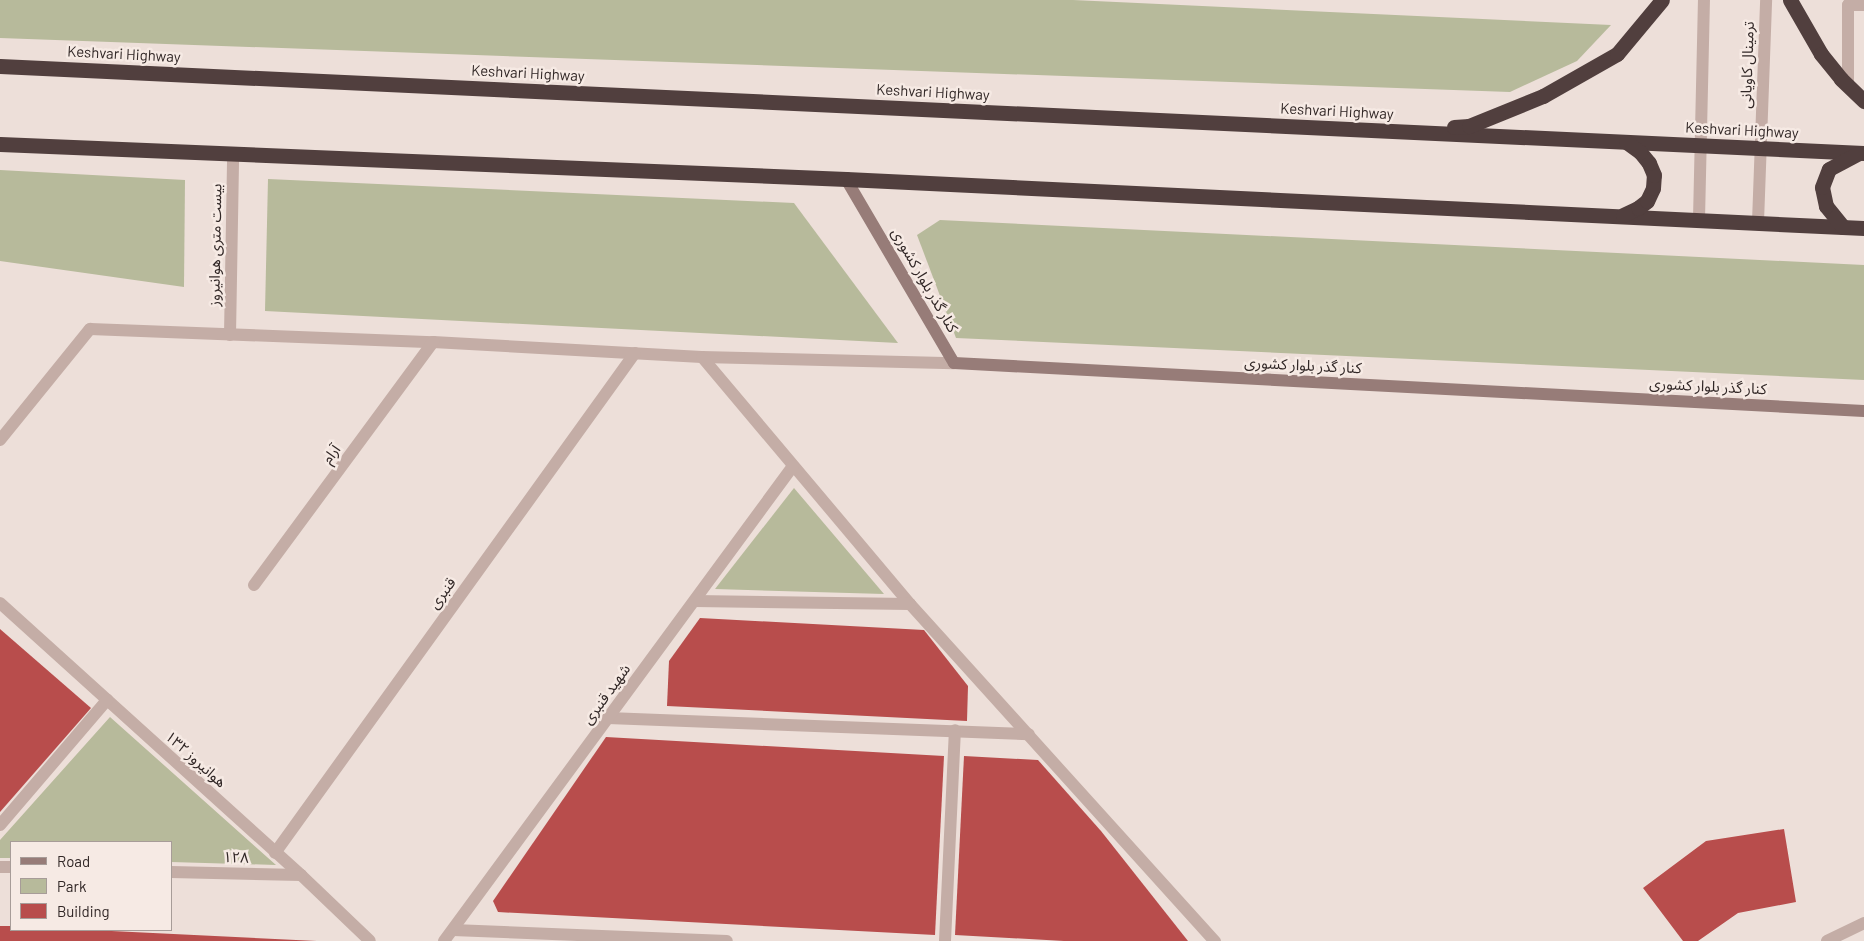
<!DOCTYPE html>
<meta charset="utf-8">
<style>
body{margin:0}
#map{position:relative;width:1864px;height:941px;overflow:hidden;background:#eddfd9;font-family:Barlow,"Noto Sans Arabic",sans-serif}
div>[style]{position:absolute}
.green>*{inset:0;background:#b7ba9b}
.building>*{inset:0;background:#b84d4c}
.lane>*{height:12px;margin:-6px;padding:0 6px;transform-origin:6px;border-radius:6px;background:#c4ada6}
.street>*{height:12px;margin:-6px;padding:0 6px;transform-origin:6px;border-radius:6px;background:#c4ada6}
.secondary>*{height:12px;margin:-6px;padding:0 6px;transform-origin:6px;border-radius:6px;background:#977c78}
.highway>*{height:15px;margin:-7.5px;padding:0 7.5px;transform-origin:7.5px;border-radius:7.5px;background:#513f3e}
span{translate:-50% -50%;white-space:nowrap;text-align:center;line-height:1.15;-webkit-text-stroke:5px #f6eae4;paint-order:stroke}
.street-label{font-size:15px;color:#312726}
.legend{position:absolute;left:10px;top:841px;width:162px;height:90px;box-sizing:border-box;background:#f6eae4;border:1px solid #a79c98;margin:0;padding:6px 9px;list-style:none;font-size:15px;color:#312726}
.legend li{display:flex;align-items:center;gap:10px;height:25px}
.legend b{width:25px;border:1px solid #a79c98}
</style>
<div id="map">
<div class="green">
<i style="clip-path:polygon(0 0,1073px 0,1611px 25px,1577px 61px,1510px 92px,0 38px)"></i>
<i style="clip-path:polygon(0 170px,185px 180px,184px 287px,0 261px)"></i>
<i style="clip-path:polygon(268px 179px,794px 203px,898px 343px,265px 311px)"></i>
<i style="clip-path:polygon(940px 220px,1864px 265px,1864px 380px,956px 338px,917px 235px)"></i>
<i style="clip-path:polygon(794px 488px,884px 594px,715px 589px)"></i>
<i style="clip-path:polygon(110px 717px,276px 865px,171px 862px,171px 842px,11px 842px,11px 858px,0 858px,0 840px)"></i>
</div>
<div class="building">
<i style="clip-path:polygon(700px 618px,924px 630px,968px 686px,967px 721px,667px 706px,669px 661px)"></i>
<i style="clip-path:polygon(0 629px,91px 708px,0 812px)"></i>
<i style="clip-path:polygon(606px 737px,944px 756px,935px 935px,498px 912px,493px 901px)"></i>
<i style="clip-path:polygon(964px 756px,1038px 760px,1101px 831px,1188px 941px,1064px 941px,955px 935px)"></i>
<i style="clip-path:polygon(1784px 829px,1796px 902px,1738px 913px,1698px 941px,1683px 941px,1643px 888px,1706px 841px)"></i>
<i style="clip-path:polygon(0 926px,11px 926px,11px 930px,91px 930px,317px 941px,0 941px)"></i>
</div>
<div class="lane">
<i style="left:1848px;top:85px;width:80px;rotate:-90deg"></i>
<i style="left:1848px;top:5px;width:16px"></i>
<i style="left:1699px;top:219px;width:219px;rotate:-88.7deg"></i>
<i style="left:1758px;top:222px;width:222px;rotate:-87.9deg"></i>
</div>
<div class="street">
<i style="left:230px;top:335px;width:180px;rotate:-89deg"></i>
<i style="left:702px;top:357px;width:252px;rotate:1.4deg"></i>
<i style="left:0;top:440px;width:143px;rotate:-51deg"></i>
<i style="left:90px;top:329px;width:343px;rotate:2.2deg"></i>
<i style="left:433px;top:342px;width:269px;rotate:3.2deg"></i>
<i style="left:702px;top:357px;width:323px;rotate:49.9deg"></i>
<i style="left:910px;top:604px;width:455px;rotate:47.9deg"></i>
<i style="left:254px;top:585px;width:302px;rotate:-53.6deg"></i>
<i style="left:695px;top:601px;width:215px;rotate:0.8deg"></i>
<i style="left:0;top:603px;width:406px;rotate:42.1deg"></i>
<i style="left:301px;top:875px;width:95px;rotate:43.7deg"></i>
<i style="left:608px;top:718px;width:421px;rotate:2.2deg"></i>
<i style="left:0;top:825px;width:165px;rotate:-49.4deg"></i>
<i style="left:275px;top:853px;width:616px;rotate:-54.25deg"></i>
<i style="left:0;top:867px;width:11px"></i>
<i style="left:171px;top:872px;width:130px;rotate:1.3deg"></i>
<i style="left:453px;top:930px;width:274px;rotate:2.3deg"></i>
<i style="left:444px;top:941px;width:589px;rotate:-53.69deg"></i>
<i style="left:945px;top:941px;width:211px;rotate:-87.3deg"></i>
<i style="left:1827px;top:941px;width:41px;rotate:-25.9deg"></i>
</div>
<div class="secondary">
<i style="left:846px;top:179px;width:213px;rotate:59.6deg"></i>
<i style="left:954px;top:363px;width:911px;rotate:3.02deg"></i>
</div>
<div class="highway">
<i style="left:1790px;top:0;width:62px;rotate:60.1deg"></i>
<i style="left:1821px;top:54px;width:32px;rotate:51deg"></i>
<i style="left:1841px;top:79px;width:32px;rotate:44deg"></i>
<i style="left:0;top:66px;width:1866px;rotate:2.67deg"></i>
<i style="left:1454px;top:127px;width:15px;rotate:-4deg"></i>
<i style="left:1469px;top:126px;width:80px;rotate:-22.1deg"></i>
<i style="left:1543px;top:96px;width:85px;rotate:-29.6deg"></i>
<i style="left:1617px;top:54px;width:70px;rotate:-50.2deg"></i>
<i style="left:0;top:144px;width:847px;rotate:2.37deg"></i>
<i style="left:846px;top:179px;width:1019px;rotate:2.76deg"></i>
<i style="left:1623px;top:215px;width:17px;rotate:-25deg"></i>
<i style="left:1638px;top:208px;width:11px;rotate:-38deg"></i>
<i style="left:1647px;top:201px;width:14px;rotate:-65deg"></i>
<i style="left:1653px;top:188px;width:13px;rotate:-86deg"></i>
<i style="left:1654px;top:175px;width:13px;rotate:-113deg"></i>
<i style="left:1649px;top:163px;width:14px;rotate:-129deg"></i>
<i style="left:1640px;top:152px;width:17px;rotate:-144deg"></i>
<i style="left:1843px;top:227px;width:27px;rotate:-129deg"></i>
<i style="left:1826px;top:206px;width:19px;rotate:-102deg"></i>
<i style="left:1822px;top:187px;width:19px;rotate:-69deg"></i>
<i style="left:1829px;top:169px;width:32px;rotate:-28deg"></i>
</div>
<div class="street-label">
<span style="left:124px;top:54px;rotate:3deg">Keshvari Highway</span>
<span style="left:1747px;top:65px;rotate:-88deg">ترمینال کاویانی</span>
<span style="left:528px;top:73px;rotate:3deg">Keshvari Highway</span>
<span style="left:933px;top:92px;rotate:3deg">Keshvari Highway</span>
<span style="left:1337px;top:111px;rotate:3deg">Keshvari Highway</span>
<span style="left:1742px;top:130px;rotate:3deg">Keshvari Highway</span>
<span style="left:215px;top:245px;rotate:-89deg">بیست متری هوانیروز</span>
<span style="left:925px;top:280px;rotate:60deg">کنار گذر بلوار کشوری</span>
<span style="left:1303px;top:365px;rotate:3deg">کنار گذر بلوار کشوری</span>
<span style="left:1708px;top:386px;rotate:3deg">کنار گذر بلوار کشوری</span>
<span style="left:331px;top:454px;rotate:-54deg">آرام</span>
<span style="left:442px;top:593px;rotate:-54deg">قنبری</span>
<span style="left:606px;top:694px;rotate:-54deg">شهید قنبری</span>
<span style="left:196px;top:759px;rotate:42deg">هوانیروز ۱۳۲</span>
<span style="left:236px;top:857px;rotate:2deg">۱۲۸</span>
</div>
<ul class="legend">
<li><b style="height:6px;background:#977c78"></b>Road</li>
<li><b style="height:14px;background:#b7ba9b"></b>Park</li>
<li><b style="height:14px;background:#b84d4c"></b>Building</li>
</ul>
</div>
